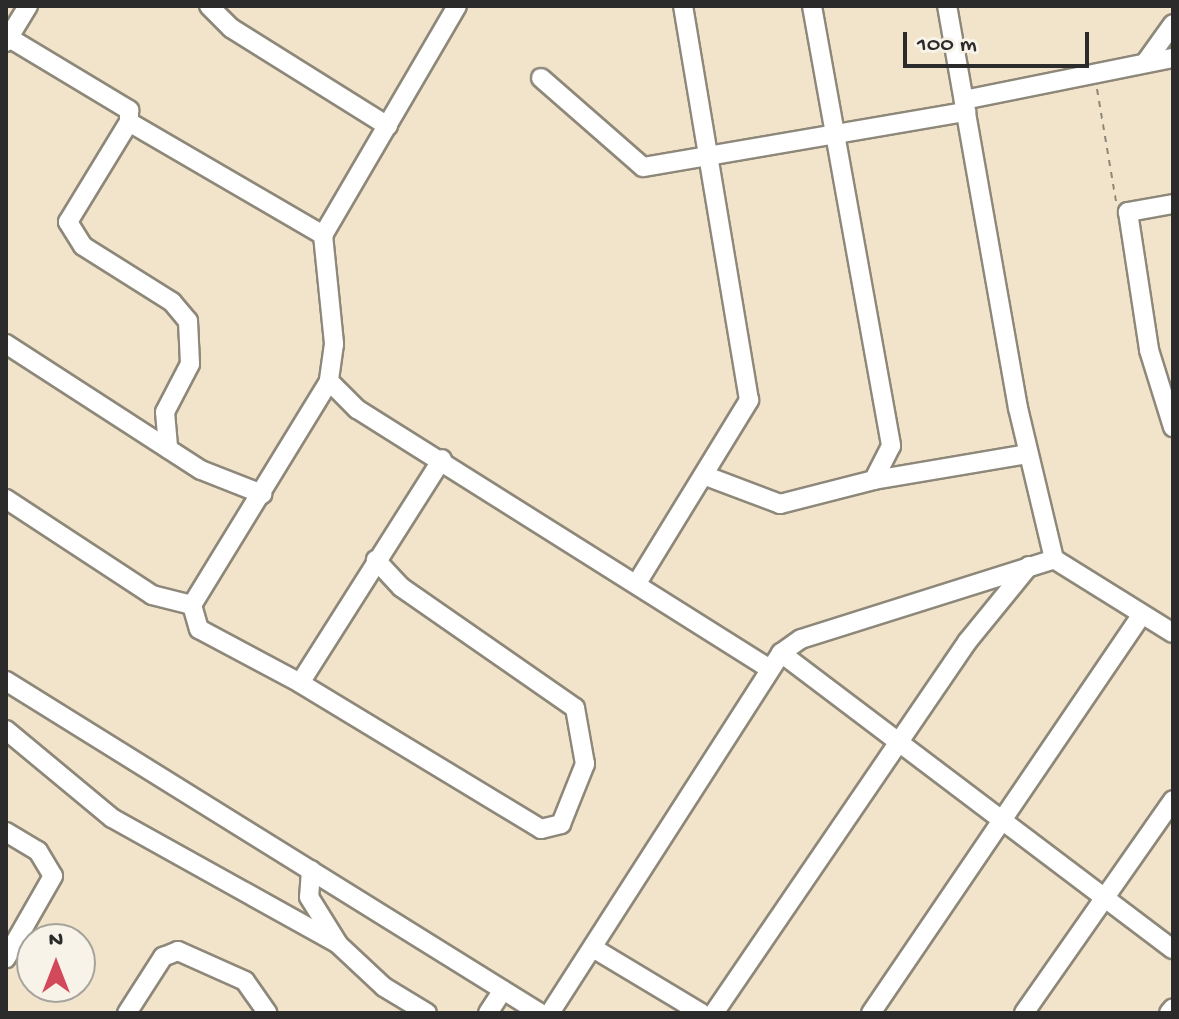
<!DOCTYPE html>
<style>
body{margin:0}
#map{position:relative;width:1179px;height:1019px;overflow:hidden;background:#f2e4ca;font-family:"Gochi Hand",sans-serif}
div>[style]{position:absolute}
.path>*{height:2px;margin-top:-1px;transform-origin:0;background:repeating-linear-gradient(90deg,#8e887a 0 6px,transparent 0 12px)}
.roads{filter:drop-shadow(2px 0 #8e887a) drop-shadow(-2px 0 #8e887a) drop-shadow(0 2px #8e887a) drop-shadow(0 -2px #8e887a)}
.minor>*{height:18px;margin:-9px;padding:0 9px;transform-origin:9px;border-radius:9px;background:#fff}
span{translate:-50% -50%;white-space:nowrap;text-align:center;line-height:1.15;-webkit-text-stroke:6px #f7f3e8;paint-order:stroke}
.frame{position:absolute;inset:0;border:8px solid #2b2b2b;pointer-events:none}
.north{position:absolute;left:16px;top:923px;width:80px;height:80px;box-sizing:border-box;background:#f7f3e8;border:2px solid #a5a39c;border-radius:50%;rotate:0deg;font-size:22px;font-weight:700;line-height:32px;text-align:center;color:#2b2b2b}
.north::after{content:'';display:block;margin:auto;width:28px;height:36px;background:#d1495b;clip-path:polygon(50% 0,100% 100%,50% 72%,0 100%)}
.scale{position:absolute;left:903px;top:32px;width:186px;height:36px;box-sizing:border-box;border:4px solid #2b2b2b;border-top:0;padding-left:10px;font-size:24px;line-height:28px;white-space:nowrap;color:#2b2b2b;-webkit-text-stroke:6px #f7f3e8;paint-order:stroke}
</style>
<div id="map">
<div class="path">
<i style="left:1097px;top:89px;width:114px;rotate:80.4deg"></i>
</div>
<div class="roads">
<div class="minor">
<i style="left:209px;top:6px;width:31px;rotate:45deg"></i>
<i style="left:231px;top:28px;width:185px;rotate:32deg"></i>
<i style="left:457px;top:6px;width:265px;rotate:120.3deg"></i>
<i style="left:323px;top:235px;width:110px;rotate:84.2deg"></i>
<i style="left:334px;top:344px;width:37px;rotate:98deg"></i>
<i style="left:329px;top:381px;width:40px;rotate:45deg"></i>
<i style="left:357px;top:409px;width:484px;rotate:32.2deg"></i>
<i style="left:812px;top:6px;width:447px;rotate:79.8deg"></i>
<i style="left:891px;top:446px;width:38px;rotate:117deg"></i>
<i style="left:874px;top:480px;width:155px;rotate:-9.6deg"></i>
<i style="left:6px;top:36px;width:144px;rotate:31deg"></i>
<i style="left:129px;top:110px;width:12px;rotate:90deg"></i>
<i style="left:129px;top:122px;width:117px;rotate:121.4deg"></i>
<i style="left:68px;top:222px;width:28px;rotate:58deg"></i>
<i style="left:83px;top:246px;width:105px;rotate:32.2deg"></i>
<i style="left:172px;top:302px;width:25px;rotate:50deg"></i>
<i style="left:188px;top:321px;width:43px;rotate:87.3deg"></i>
<i style="left:190px;top:364px;width:54px;rotate:117.5deg"></i>
<i style="left:165px;top:412px;width:37px;rotate:85deg"></i>
<i style="left:6px;top:42px;width:42px;rotate:-58.6deg"></i>
<i style="left:1145px;top:63px;width:48px;rotate:-54.3deg"></i>
<i style="left:541px;top:78px;width:135px;rotate:41.1deg"></i>
<i style="left:643px;top:167px;width:328px;rotate:-9.7deg"></i>
<i style="left:964px;top:100px;width:213px;rotate:-11.4deg"></i>
<i style="left:129px;top:122px;width:225px;rotate:30.2deg"></i>
<i style="left:1173px;top:204px;width:46px;rotate:169.9deg"></i>
<i style="left:1128px;top:212px;width:140px;rotate:81.3deg"></i>
<i style="left:1149px;top:350px;width:81px;rotate:72.7deg"></i>
<i style="left:6px;top:344px;width:232px;rotate:32.9deg"></i>
<i style="left:201px;top:470px;width:66px;rotate:21.5deg"></i>
<i style="left:706px;top:476px;width:79px;rotate:20.7deg"></i>
<i style="left:780px;top:504px;width:97px;rotate:-14.3deg"></i>
<i style="left:6px;top:499px;width:175px;rotate:33.3deg"></i>
<i style="left:152px;top:595px;width:41px;rotate:14deg"></i>
<i style="left:192px;top:605px;width:263px;rotate:-58.5deg"></i>
<i style="left:1054px;top:559px;width:140px;rotate:31.9deg"></i>
<i style="left:637px;top:583px;width:215px;rotate:-58.5deg"></i>
<i style="left:749px;top:400px;width:399px;rotate:-99.5deg"></i>
<i style="left:192px;top:605px;width:25px;rotate:74deg"></i>
<i style="left:199px;top:629px;width:115px;rotate:28.1deg"></i>
<i style="left:300px;top:683px;width:265px;rotate:-57.6deg"></i>
<i style="left:781px;top:653px;width:491px;rotate:37.1deg"></i>
<i style="left:6px;top:681px;width:629px;rotate:31.87deg"></i>
<i style="left:300px;top:683px;width:282px;rotate:31.2deg"></i>
<i style="left:541px;top:829px;width:21px;rotate:-14deg"></i>
<i style="left:561px;top:824px;width:65px;rotate:-68.2deg"></i>
<i style="left:585px;top:764px;width:57px;rotate:-100.1deg"></i>
<i style="left:575px;top:708px;width:212px;rotate:-145.2deg"></i>
<i style="left:401px;top:587px;width:37px;rotate:-133deg"></i>
<i style="left:6px;top:730px;width:138px;rotate:39.7deg"></i>
<i style="left:112px;top:818px;width:259px;rotate:29.1deg"></i>
<i style="left:338px;top:944px;width:63px;rotate:43.1deg"></i>
<i style="left:384px;top:987px;width:50px;rotate:31.2deg"></i>
<i style="left:6px;top:832px;width:37px;rotate:31deg"></i>
<i style="left:38px;top:851px;width:29px;rotate:59deg"></i>
<i style="left:53px;top:876px;width:95px;rotate:119.8deg"></i>
<i style="left:311px;top:870px;width:27px;rotate:94deg"></i>
<i style="left:309px;top:897px;width:53px;rotate:58.1deg"></i>
<i style="left:593px;top:948px;width:126px;rotate:31deg"></i>
<i style="left:127px;top:1013px;width:67px;rotate:-57.3deg"></i>
<i style="left:163px;top:957px;width:16px;rotate:-22deg"></i>
<i style="left:178px;top:951px;width:73px;rotate:24.1deg"></i>
<i style="left:245px;top:981px;width:39px;rotate:55deg"></i>
<i style="left:488px;top:1013px;width:27px;rotate:-57deg"></i>
<i style="left:550px;top:1013px;width:428px;rotate:-57.3deg"></i>
<i style="left:781px;top:653px;width:24px;rotate:-35deg"></i>
<i style="left:801px;top:639px;width:265px;rotate:-17.5deg"></i>
<i style="left:1054px;top:559px;width:155px;rotate:-103.4deg"></i>
<i style="left:1018px;top:408px;width:408px;rotate:-100deg"></i>
<i style="left:714px;top:1013px;width:449px;rotate:-55.7deg"></i>
<i style="left:967px;top:642px;width:98px;rotate:-50.8deg"></i>
<i style="left:871px;top:1013px;width:482px;rotate:-55.8deg"></i>
<i style="left:1024px;top:1013px;width:260px;rotate:-55deg"></i>
<i style="left:1169px;top:1013px;width:6px;rotate:-51deg"></i>
</div>
</div>
<div class="frame"></div>
<div class="north">N</div>
<div class="scale">100 m</div>
</div>
